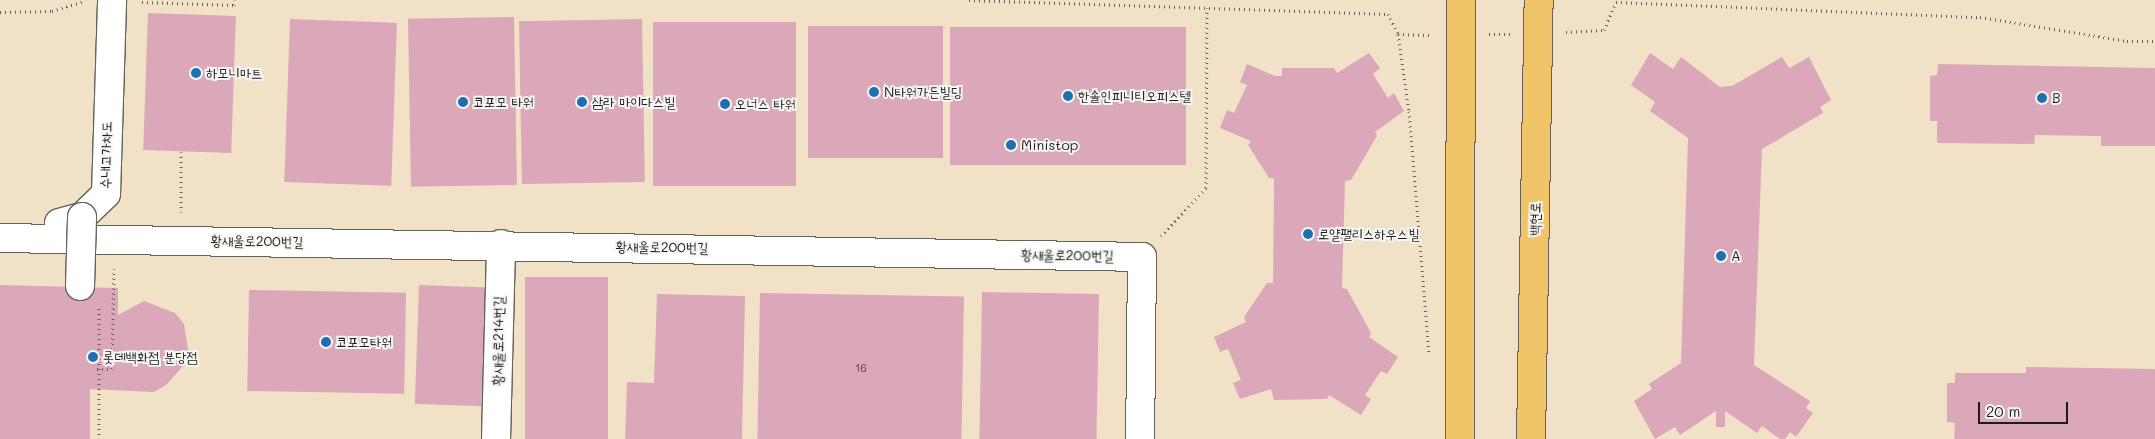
<!DOCTYPE html>
<meta charset="utf-8">
<style>
body{margin:0}
#map{position:relative;width:2155px;height:439px;overflow:hidden;background:#f1e1c6;font-family:Mali,"Poor Story",sans-serif}
div>[style]{position:absolute}
.building>*{inset:0;background:#dba8ba;transform-origin:0 0}
.path>*{height:3px;margin-top:-1.5px;transform-origin:0;background:repeating-linear-gradient(90deg,#676158 0 1px,transparent 0 5px)}
.roads{filter:drop-shadow(1px 0 #676158) drop-shadow(-1px 0 #676158) drop-shadow(0 1px #676158) drop-shadow(0 -1px #676158)}
.minor>*{height:28px;margin:-14px;padding:0 14px;transform-origin:14px;border-radius:14px;background:#fff}
.major>*{height:28px;margin:-14px;padding:0 14px;transform-origin:14px;border-radius:14px;background:#f0c469}
.bridges{filter:drop-shadow(1px 0 #676158) drop-shadow(-1px 0 #676158) drop-shadow(0 1px #676158) drop-shadow(0 -1px #676158)}
.minor-bridge>*{height:28px;margin:-14px;padding:0 14px;transform-origin:14px;border-radius:14px;background:#fff}
.dots>*{width:14px;height:14px;translate:-50% -50%;box-sizing:border-box;border:2px solid #f6f6f2;border-radius:50%}
span{translate:-50% -50%;white-space:nowrap;text-align:center;line-height:1.15;-webkit-text-stroke:4px #f6f6f2;paint-order:stroke}
.number-label{font-size:11px;color:#4c3f44}
.number-label span{-webkit-text-stroke-width:0}
.poi-label{font-size:14px;color:#1c1c1c}
.left{translate:0 -50%;text-align:left}
.street-label{font-size:14px;color:#1c1c1c}
.scale{position:absolute;left:1978px;top:402px;width:90px;height:22px;box-sizing:border-box;border:2px solid #1c1c1c;border-top:0;padding-left:6px;font-size:15px;line-height:18px;white-space:nowrap;color:#1c1c1c;-webkit-text-stroke:4px #f6f6f2;paint-order:stroke}
</style>
<div id="map">
<div class="building">
<i style="left:148px;top:13px;width:88px;height:137px;rotate:2deg"></i>
<i style="left:514px;top:17px;width:168px;height:106px;rotate:89deg"></i>
<i style="left:290px;top:19px;width:107px;height:163px;rotate:2deg"></i>
<i style="left:642px;top:19px;width:163px;height:123px;rotate:89deg"></i>
<i style="left:796px;top:22px;width:164px;height:143px;rotate:90deg"></i>
<i style="left:808px;top:26px;width:135px;height:132px"></i>
<i style="left:950px;top:27px;width:236px;height:138px"></i>
<i style="clip-path:polygon(1369px 53px,1380px 68px,1373px 74px,1388px 98px,1394px 93px,1404px 111px,1375px 132px,1377px 136px,1351px 180px,1345px 181px,1342px 288px,1347px 289px,1371px 333px,1369px 337px,1398px 357px,1387px 374px,1381px 371px,1365px 395px,1371px 399px,1361px 415px,1329px 395px,1327px 399px,1274px 400px,1271px 389px,1240px 399px,1233px 383px,1241px 380px,1228px 349px,1220px 352px,1214px 337px,1246px 322px,1244px 317px,1267px 283px,1273px 283px,1274px 186px,1274px 178px,1269px 178px,1248px 145px,1251px 141px,1220px 128px,1227px 110px,1234px 113px,1247px 85px,1240px 82px,1247px 64px,1275px 76px,1282px 76px,1282px 68px,1334px 68px,1337px 73px)"></i>
<i style="clip-path:polygon(1650px 53px,1673px 69px,1681px 57px,1720px 87px,1732px 86px,1782px 57px,1789px 68px,1809px 57px,1831px 100px,1820px 107px,1823px 113px,1762px 149px,1754px 365px,1810px 401px,1806px 408px,1813px 413px,1796px 437px,1790px 432px,1785px 439px,1780px 439px,1762px 426px,1757px 433px,1725px 411px,1725px 427px,1716px 427px,1716px 411px,1680px 435px,1675px 427px,1655px 439px,1634px 401px,1652px 389px,1649px 384px,1681px 363px,1688px 138px,1650px 111px,1655px 102px,1631px 85px)"></i>
<i style="clip-path:polygon(1938px 64px,2155px 68px,2155px 146px,2101px 146px,2101px 136px,2035px 135px,2034px 144px,1937px 143px,1937px 121px,1930px 121px,1930px 76px,1937px 75px)"></i>
<i style="left:525px;top:277px;width:83px;height:162px"></i>
<i style="clip-path:polygon(0 285px,118px 288px,118px 315px,144px 301px,175px 313px,184px 324px,188px 350px,184px 365px,166px 385px,154px 392px,90px 389px,90px 439px,0 439px)"></i>
<i style="left:419px;top:285px;width:70px;height:119px;rotate:2deg"></i>
<i style="left:249px;top:290px;width:157px;height:101px;rotate:1deg"></i>
<i style="left:982px;top:292px;width:117px;height:147px;rotate:1deg"></i>
<i style="left:760px;top:293px;width:204px;height:146px;rotate:1deg"></i>
<i style="clip-path:polygon(657px 294px,745px 296px,742px 439px,625px 439px,627px 382px,654px 383px)"></i>
<i style="clip-path:polygon(2026px 367px,2155px 369px,2155px 439px,1954px 439px,1955px 423px,1947px 422px,1947px 383px,1955px 383px,1955px 373px,2026px 373px)"></i>
</div>
<div class="path">
<i style="left:969px;top:0;width:419px;rotate:1.9deg"></i>
<i style="left:1388px;top:14px;width:22px;rotate:63deg"></i>
<i style="left:1398px;top:34px;width:78px;rotate:81.9deg"></i>
<i style="left:1409px;top:111px;width:242px;rotate:85.3deg"></i>
<i style="left:142px;top:2px;width:92px;rotate:1.9deg"></i>
<i style="left:234px;top:5px;width:5px;rotate:-79deg"></i>
<i style="left:0;top:12px;width:52px;rotate:-1.1deg"></i>
<i style="left:52px;top:11px;width:34px;rotate:-17deg"></i>
<i style="left:1566px;top:32px;width:38px;rotate:-3deg"></i>
<i style="left:1604px;top:30px;width:30px;rotate:-67deg"></i>
<i style="left:1616px;top:2px;width:364px;rotate:2.4deg"></i>
<i style="left:1980px;top:17px;width:149px;rotate:9.3deg"></i>
<i style="left:2127px;top:41px;width:28px"></i>
<i style="left:1398px;top:34px;width:35px;rotate:2deg"></i>
<i style="left:1489px;top:34px;width:21px"></i>
<i style="left:181px;top:152px;width:60px;rotate:90deg"></i>
<i style="left:1161px;top:236px;width:66px;rotate:-46.8deg"></i>
<i style="left:1206px;top:188px;width:180px;rotate:-89.7deg"></i>
<i style="left:97px;top:369px;width:15px"></i>
<i style="left:112px;top:369px;width:100px;rotate:-88.9deg"></i>
<i style="left:99px;top:439px;width:132px;rotate:-90deg"></i>
</div>
<div class="roads">
<div class="minor">
<i style="left:59px;top:223px;width:24px;rotate:-15deg"></i>
<i style="left:82px;top:217px;width:33px;rotate:-44deg"></i>
<i style="left:106px;top:194px;width:194px;rotate:-88.2deg"></i>
<i style="left:0;top:238px;width:1142px;rotate:0.95deg"></i>
<i style="left:1142px;top:257px;width:182px;rotate:90.6deg"></i>
<i style="left:496px;top:439px;width:195px;rotate:-88.5deg"></i>
</div>
<div class="major">
<i style="left:1460px;top:439px;width:439px;rotate:-89.9deg"></i>
<i style="left:1531px;top:439px;width:439px;rotate:-89deg"></i>
</div>
</div>
<div class="bridges">
<div class="minor-bridge">
<i style="left:80px;top:286px;width:69px;rotate:-88.3deg"></i>
</div>
</div>
<div class="dots">
<i style="left:196px;top:73px;background:#1f6fb2"></i>
<i style="left:874px;top:92px;background:#1f6fb2"></i>
<i style="left:1068px;top:96px;background:#1f6fb2"></i>
<i style="left:2042px;top:98px;background:#1f6fb2"></i>
<i style="left:463px;top:102px;background:#1f6fb2"></i>
<i style="left:582px;top:102px;background:#1f6fb2"></i>
<i style="left:725px;top:104px;background:#1f6fb2"></i>
<i style="left:1011px;top:145px;background:#1f6fb2"></i>
<i style="left:1308px;top:234px;background:#1f6fb2"></i>
<i style="left:1721px;top:256px;background:#1f6fb2"></i>
<i style="left:326px;top:342px;background:#1f6fb2"></i>
<i style="left:93px;top:357px;background:#1f6fb2"></i>
</div>
<div class="number-label">
<span style="left:861px;top:368px">16</span>
</div>
<div class="poi-label">
<span class="left" style="left:206px;top:73px">하모니마트</span>
<span class="left" style="left:884px;top:92px">N타워가든빌딩</span>
<span class="left" style="left:1078px;top:96px">한솔인피니티오피스텔</span>
<span class="left" style="left:2052px;top:98px">B</span>
<span class="left" style="left:473px;top:102px">코포모 타워</span>
<span class="left" style="left:592px;top:102px">삼라 마이다스빌</span>
<span class="left" style="left:735px;top:104px">오너스 타워</span>
<span class="left" style="left:1021px;top:145px">Ministop</span>
<span class="left" style="left:1318px;top:234px">로얄팰리스하우스빌</span>
<span class="left" style="left:1731px;top:256px">A</span>
<span class="left" style="left:336px;top:342px">코포모타워</span>
<span class="left" style="left:103px;top:357px">롯데백화점 분당점</span>
</div>
<div class="street-label">
<span style="left:106px;top:155px;rotate:-89deg">수내고가차도</span>
<span style="left:1535px;top:219px;rotate:-89deg">백현로</span>
<span style="left:257px;top:241px;rotate:1deg">황새울로200번길</span>
<span style="left:662px;top:247px;rotate:1deg">황새울로200번길</span>
<span style="left:1067px;top:255px;rotate:1deg">황새울로200번길</span>
<span style="left:498px;top:341px;rotate:-89deg">황새울로214번길</span>
</div>
<div class="scale">20 m</div>
</div>
